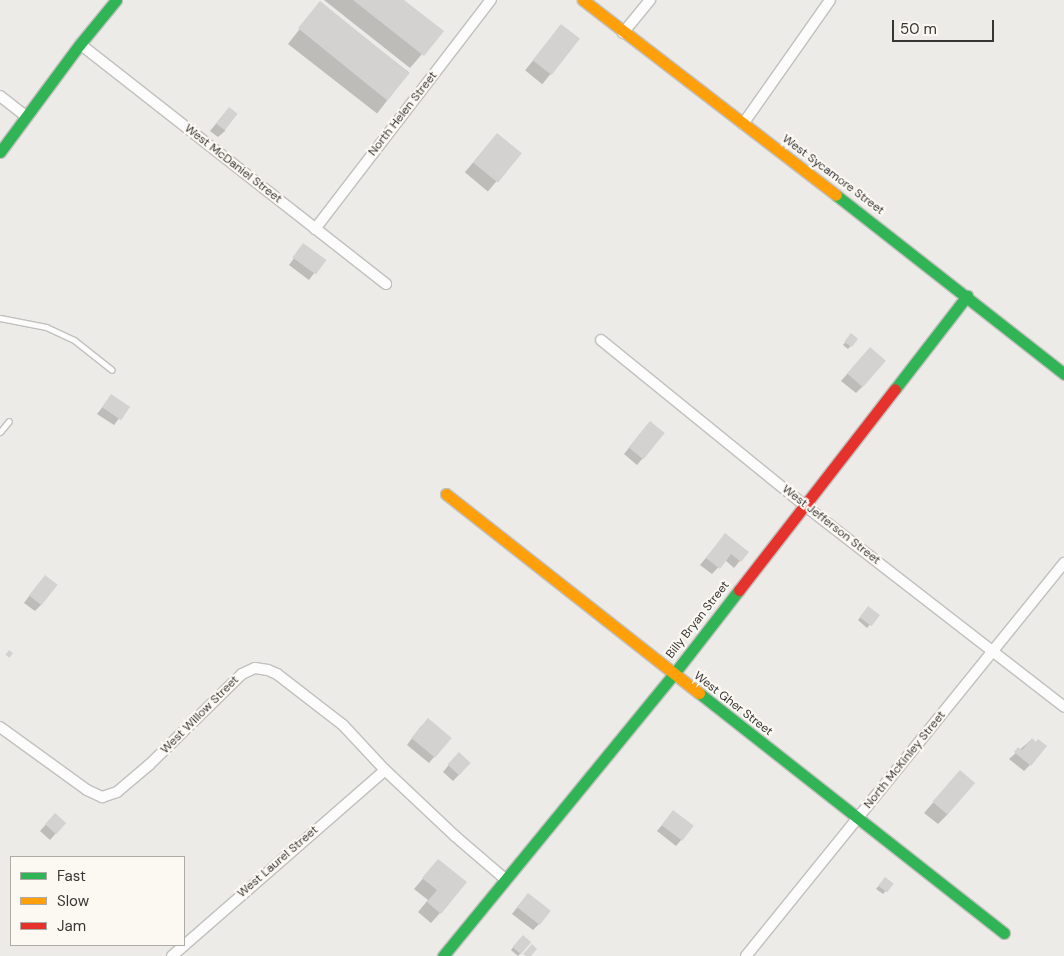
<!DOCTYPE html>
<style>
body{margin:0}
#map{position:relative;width:1064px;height:956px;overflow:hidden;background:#edebe8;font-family:"DM Sans",sans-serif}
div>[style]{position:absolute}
.shadow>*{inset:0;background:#0003;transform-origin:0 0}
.building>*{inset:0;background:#d4d2d0;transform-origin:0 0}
.roads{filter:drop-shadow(1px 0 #c1c0be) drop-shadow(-1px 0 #c1c0be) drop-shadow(0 1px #c1c0be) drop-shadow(0 -1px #c1c0be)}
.lane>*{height:5px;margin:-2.5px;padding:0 2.5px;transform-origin:2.5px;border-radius:2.5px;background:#fcfcfc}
.street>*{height:10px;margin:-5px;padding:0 5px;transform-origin:5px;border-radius:5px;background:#fcfcfc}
.fast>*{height:11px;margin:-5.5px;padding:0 5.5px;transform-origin:5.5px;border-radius:5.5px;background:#30b455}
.slow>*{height:11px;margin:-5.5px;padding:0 5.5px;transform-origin:5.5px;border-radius:5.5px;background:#ff9f0a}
.jam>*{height:11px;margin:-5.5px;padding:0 5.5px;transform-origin:5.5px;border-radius:5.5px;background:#e5322d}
span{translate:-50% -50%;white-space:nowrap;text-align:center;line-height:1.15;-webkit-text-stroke:4px #fcf9f3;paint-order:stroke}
.street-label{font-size:12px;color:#383634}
.legend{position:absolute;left:10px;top:856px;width:175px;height:90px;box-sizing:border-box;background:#fcf9f3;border:1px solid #aeaba7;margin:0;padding:6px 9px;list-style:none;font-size:15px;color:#383634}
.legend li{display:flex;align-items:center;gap:10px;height:25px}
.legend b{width:25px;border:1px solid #aeaba7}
.scale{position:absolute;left:892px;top:20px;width:102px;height:22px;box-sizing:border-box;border:2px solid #383634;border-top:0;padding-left:6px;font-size:15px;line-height:18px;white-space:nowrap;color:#383634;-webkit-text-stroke:4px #fcf9f3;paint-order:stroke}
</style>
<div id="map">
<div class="shadow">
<i style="clip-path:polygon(324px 0,402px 0,442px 31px,410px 68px)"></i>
<i style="left:320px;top:3px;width:113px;height:52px;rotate:38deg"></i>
<i style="left:561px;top:26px;width:22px;height:57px;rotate:39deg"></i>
<i style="clip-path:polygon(229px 108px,225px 131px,218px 137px,210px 131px)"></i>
<i style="left:497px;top:134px;width:30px;height:50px;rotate:40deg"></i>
<i style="left:304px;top:245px;width:25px;height:25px;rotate:37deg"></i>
<i style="clip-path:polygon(849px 338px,857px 339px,848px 349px,843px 345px)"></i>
<i style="clip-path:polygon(864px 355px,862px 387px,856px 393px,841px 381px)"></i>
<i style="clip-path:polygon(111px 396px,128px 407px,114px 425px,97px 414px)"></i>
<i style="clip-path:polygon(644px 429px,643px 458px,637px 465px,624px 454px)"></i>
<i style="clip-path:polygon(725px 535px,747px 552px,734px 568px,725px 560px,712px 574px,700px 565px)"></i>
<i style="clip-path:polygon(39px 583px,41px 605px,35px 611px,24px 603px)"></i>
<i style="clip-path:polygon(866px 611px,878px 615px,867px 628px,858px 620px)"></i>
<i style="clip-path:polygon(421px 726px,450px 738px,429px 763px,407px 745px)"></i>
<i style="clip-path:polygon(1032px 739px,1030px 765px,1024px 771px,1009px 759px)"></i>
<i style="clip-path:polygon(453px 760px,470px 763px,453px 781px,443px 772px)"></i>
<i style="clip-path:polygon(960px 772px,948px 814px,938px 824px,924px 813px)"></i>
<i style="clip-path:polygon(673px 812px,682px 839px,676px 846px,657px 831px)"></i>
<i style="clip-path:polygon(49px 821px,65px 823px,50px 840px,40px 831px)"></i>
<i style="clip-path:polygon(438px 861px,440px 913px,431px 923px,418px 912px,428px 900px,414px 889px)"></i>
<i style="clip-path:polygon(883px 881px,892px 884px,883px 894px,876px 889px)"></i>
<i style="clip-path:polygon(522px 901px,539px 924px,533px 930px,512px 914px)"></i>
<i style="clip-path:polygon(520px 939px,521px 953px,518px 956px,511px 950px)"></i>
</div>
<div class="building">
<i style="clip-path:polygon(353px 0,404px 0,444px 31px,424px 56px)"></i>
<i style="left:320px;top:1px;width:115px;height:35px;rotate:39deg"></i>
<i style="left:561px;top:24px;width:24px;height:46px;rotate:38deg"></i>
<i style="left:229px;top:107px;width:11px;height:21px;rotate:38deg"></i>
<i style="left:497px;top:133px;width:32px;height:38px;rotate:39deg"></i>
<i style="left:303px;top:243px;width:29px;height:18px;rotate:36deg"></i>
<i style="clip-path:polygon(851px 333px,858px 339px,852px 347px,844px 342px)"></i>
<i style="left:870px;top:347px;width:21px;height:35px;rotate:41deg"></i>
<i style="left:111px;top:394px;width:23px;height:16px;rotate:34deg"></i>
<i style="left:650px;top:421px;width:19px;height:34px;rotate:39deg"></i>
<i style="clip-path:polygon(725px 533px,749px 552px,741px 562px,731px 554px,720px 569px,706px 558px)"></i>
<i style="left:45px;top:575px;width:16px;height:26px;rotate:38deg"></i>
<i style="left:868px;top:606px;width:15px;height:14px;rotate:37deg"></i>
<i style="left:9px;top:650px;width:5px;height:6px;rotate:37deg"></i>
<i style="left:428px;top:718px;width:31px;height:26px;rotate:40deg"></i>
<i style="clip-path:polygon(1032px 738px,1036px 742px,1038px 739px,1047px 746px,1031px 766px,1014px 752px,1018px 747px,1022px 750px)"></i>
<i style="left:459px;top:752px;width:16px;height:17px;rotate:43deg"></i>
<i style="left:960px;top:770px;width:20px;height:42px;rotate:41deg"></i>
<i style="left:673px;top:810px;width:26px;height:19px;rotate:37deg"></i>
<i style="left:55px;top:813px;width:15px;height:15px;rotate:42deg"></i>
<i style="clip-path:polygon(438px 859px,467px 882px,441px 914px,427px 902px,437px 890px,422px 878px)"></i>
<i style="left:885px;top:877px;width:11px;height:11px;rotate:38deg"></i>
<i style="left:528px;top:893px;width:29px;height:18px;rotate:38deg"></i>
<i style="left:523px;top:935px;width:11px;height:16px;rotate:41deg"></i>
<i style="clip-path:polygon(532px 944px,537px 949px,531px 956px,526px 956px,523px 954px)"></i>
</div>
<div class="roads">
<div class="lane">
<i style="left:0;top:318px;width:47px;rotate:11.1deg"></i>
<i style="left:46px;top:327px;width:31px;rotate:25deg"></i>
<i style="left:74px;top:340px;width:48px;rotate:38.3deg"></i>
<i style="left:0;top:432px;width:14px;rotate:-51deg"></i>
</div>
<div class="street">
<i style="left:623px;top:33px;width:43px;rotate:-50.7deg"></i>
<i style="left:80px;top:44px;width:389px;rotate:38.1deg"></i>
<i style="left:0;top:96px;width:34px;rotate:38deg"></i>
<i style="left:743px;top:124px;width:151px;rotate:-54.9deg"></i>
<i style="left:315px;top:229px;width:289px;rotate:-52.5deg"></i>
<i style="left:601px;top:340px;width:262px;rotate:39.1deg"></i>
<i style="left:804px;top:505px;width:329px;rotate:37.8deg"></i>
<i style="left:0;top:727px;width:107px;rotate:35.9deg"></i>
<i style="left:87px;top:790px;width:17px;rotate:25deg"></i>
<i style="left:102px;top:797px;width:16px;rotate:-18deg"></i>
<i style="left:117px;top:792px;width:42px;rotate:-40.2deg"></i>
<i style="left:149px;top:765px;width:130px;rotate:-44.4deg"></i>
<i style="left:242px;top:674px;width:14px;rotate:-25deg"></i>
<i style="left:255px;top:668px;width:13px;rotate:9deg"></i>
<i style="left:268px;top:670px;width:10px;rotate:24deg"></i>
<i style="left:277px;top:674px;width:83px;rotate:37.7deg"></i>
<i style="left:343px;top:725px;width:62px;rotate:47deg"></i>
<i style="left:385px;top:770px;width:96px;rotate:43.3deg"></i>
<i style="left:455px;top:836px;width:66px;rotate:40.7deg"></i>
<i style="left:172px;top:956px;width:283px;rotate:-41.1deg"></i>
<i style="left:746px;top:956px;width:506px;rotate:-51.02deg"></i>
</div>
<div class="fast">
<i style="left:0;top:152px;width:134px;rotate:-53.5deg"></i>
<i style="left:80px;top:44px;width:57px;rotate:-50.7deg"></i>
<i style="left:836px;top:195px;width:290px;rotate:38.1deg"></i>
<i style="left:895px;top:389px;width:118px;rotate:-52.3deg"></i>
<i style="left:699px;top:693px;width:388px;rotate:38.2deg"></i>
<i style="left:443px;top:956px;width:363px;rotate:-50.7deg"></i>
<i style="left:673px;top:675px;width:108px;rotate:-52.2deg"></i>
</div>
<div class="slow">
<i style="left:583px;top:0;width:319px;rotate:37.6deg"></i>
<i style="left:446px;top:494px;width:322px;rotate:38.2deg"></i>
</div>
<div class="jam">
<i style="left:739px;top:590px;width:254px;rotate:-52.2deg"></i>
</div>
</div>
<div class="street-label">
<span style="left:403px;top:114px;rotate:-52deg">North Helen Street</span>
<span style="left:233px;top:164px;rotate:38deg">West McDaniel Street</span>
<span style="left:833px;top:175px;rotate:37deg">West Sycamore Street</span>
<span style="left:831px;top:525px;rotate:38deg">West Jefferson Street</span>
<span style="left:698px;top:620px;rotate:-52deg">Billy Bryan Street</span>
<span style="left:733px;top:704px;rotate:38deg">West Gher Street</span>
<span style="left:200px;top:715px;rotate:-45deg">West Willow Street</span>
<span style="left:905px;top:760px;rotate:-51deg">North McKinley Street</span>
<span style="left:278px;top:862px;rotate:-41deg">West Laurel Street</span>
</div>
<ul class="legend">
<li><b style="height:6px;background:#30b455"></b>Fast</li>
<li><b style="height:6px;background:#ff9f0a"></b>Slow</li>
<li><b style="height:6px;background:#e5322d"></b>Jam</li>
</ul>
<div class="scale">50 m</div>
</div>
